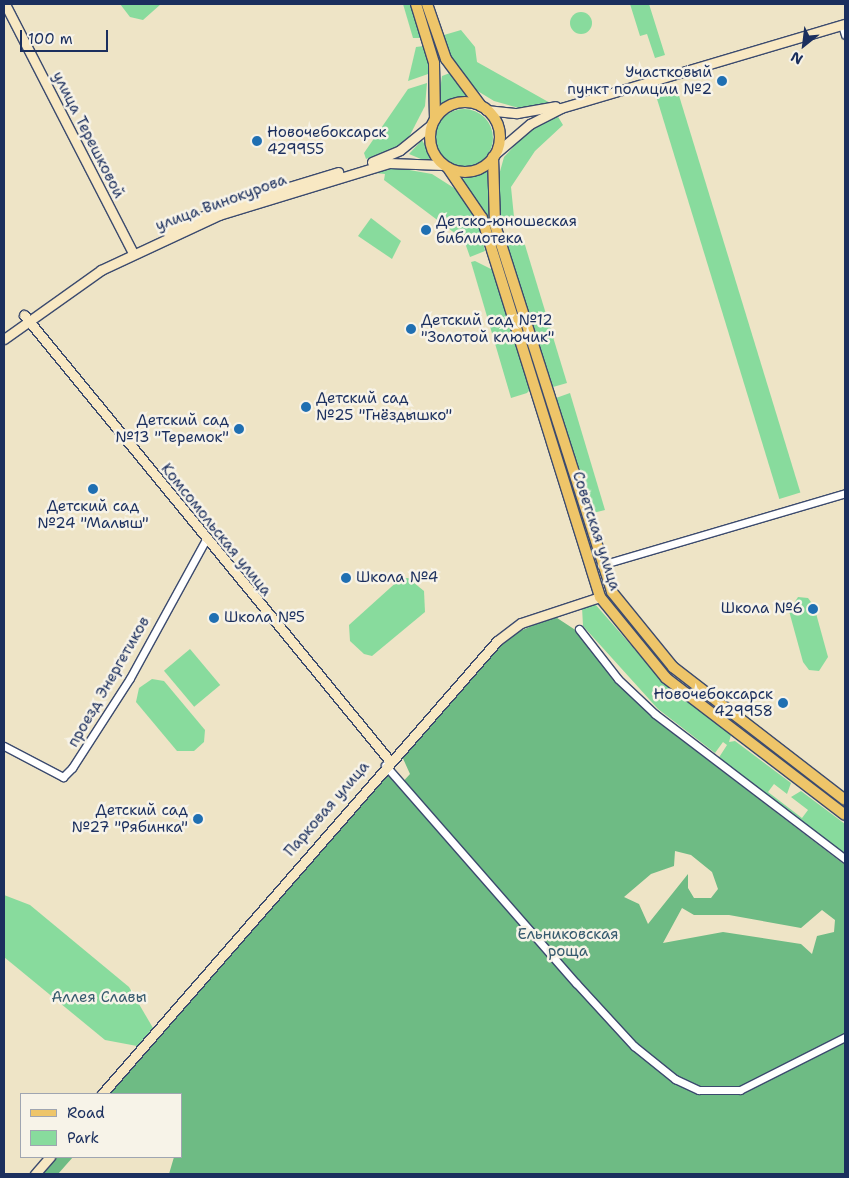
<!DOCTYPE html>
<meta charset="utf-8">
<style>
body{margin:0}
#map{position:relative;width:849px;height:1178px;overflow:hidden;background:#eee4c6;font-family:"Shantell Sans",sans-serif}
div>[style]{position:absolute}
.green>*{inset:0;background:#88db9d;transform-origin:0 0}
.round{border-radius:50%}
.forest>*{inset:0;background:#6ebb84}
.roads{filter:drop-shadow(1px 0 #3b4a6e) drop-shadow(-1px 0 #3b4a6e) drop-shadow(0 1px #3b4a6e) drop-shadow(0 -1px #3b4a6e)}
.street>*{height:7px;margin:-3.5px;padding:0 3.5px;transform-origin:3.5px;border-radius:3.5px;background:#fff}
.secondary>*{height:9px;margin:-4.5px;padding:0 4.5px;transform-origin:4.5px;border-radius:4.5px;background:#f8e8c3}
.primary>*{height:10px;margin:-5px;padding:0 5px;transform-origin:5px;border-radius:5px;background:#eec569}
.primary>.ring{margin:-5px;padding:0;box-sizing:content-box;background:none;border:10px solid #eec569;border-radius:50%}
.dots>*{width:14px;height:14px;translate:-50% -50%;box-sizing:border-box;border:2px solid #f7f3e8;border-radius:50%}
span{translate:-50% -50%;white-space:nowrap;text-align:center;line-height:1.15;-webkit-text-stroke:5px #f7f3e8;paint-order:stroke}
.poi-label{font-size:15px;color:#1b2f5e}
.right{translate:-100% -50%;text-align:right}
.left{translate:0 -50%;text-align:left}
.street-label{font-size:15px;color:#1b2f5e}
.park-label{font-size:15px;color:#365a6e}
.frame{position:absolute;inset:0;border:5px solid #1b2f5e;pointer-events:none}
.legend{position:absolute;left:20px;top:1093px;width:162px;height:65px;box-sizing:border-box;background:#f7f3e8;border:1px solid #9fa5b1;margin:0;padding:6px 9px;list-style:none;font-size:15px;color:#1b2f5e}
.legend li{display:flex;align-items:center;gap:10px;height:25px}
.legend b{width:25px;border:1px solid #9fa5b1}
.north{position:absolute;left:779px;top:20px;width:50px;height:50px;-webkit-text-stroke:4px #f7f3e8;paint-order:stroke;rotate:209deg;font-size:14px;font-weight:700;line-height:20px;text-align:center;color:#1b2f5e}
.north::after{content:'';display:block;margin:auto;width:18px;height:22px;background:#1b2f5e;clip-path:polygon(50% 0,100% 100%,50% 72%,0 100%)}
.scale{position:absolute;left:20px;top:30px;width:88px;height:22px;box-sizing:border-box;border:2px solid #1b2f5e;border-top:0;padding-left:6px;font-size:15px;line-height:18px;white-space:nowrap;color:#1b2f5e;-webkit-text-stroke:4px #f7f3e8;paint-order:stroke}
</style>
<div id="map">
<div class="green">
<i style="clip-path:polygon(120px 4px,161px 4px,143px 20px,130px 17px)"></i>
<i style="clip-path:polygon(403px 4px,414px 4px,422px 38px,413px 38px)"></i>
<i style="clip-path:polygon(630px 4px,649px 4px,665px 55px,655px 58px,647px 34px,640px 36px)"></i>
<i class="round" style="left:570px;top:12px;width:22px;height:22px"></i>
<i style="clip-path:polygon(461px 30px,475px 47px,477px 62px,552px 104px,519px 108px,494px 101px,471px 87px,442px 46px,444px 35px)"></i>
<i style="clip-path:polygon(424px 46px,431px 73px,408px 81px,416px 47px)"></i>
<i style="clip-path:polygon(450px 73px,469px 96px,442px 106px,438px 103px,442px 76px)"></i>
<i style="clip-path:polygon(427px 83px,425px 106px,409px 137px,401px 145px,366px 159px,364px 153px,408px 89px)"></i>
<i style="left:677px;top:89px;width:422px;height:22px;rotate:73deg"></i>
<i class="round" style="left:435px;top:109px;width:58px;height:58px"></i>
<i style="clip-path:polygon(557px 115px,563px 125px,535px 151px,511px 187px,515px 227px,498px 215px,496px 186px,504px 157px,537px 122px)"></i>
<i style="clip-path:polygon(422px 140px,431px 156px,428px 162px,409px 154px)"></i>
<i style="clip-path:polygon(387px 166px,432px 174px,454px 188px,477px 218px,485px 251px,470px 257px,464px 240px,384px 180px,385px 174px,375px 173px,374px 169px)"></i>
<i style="clip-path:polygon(487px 169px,490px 219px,528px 357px,482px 210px,462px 179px)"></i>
<i style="clip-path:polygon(371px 218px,401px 241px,392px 259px,358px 236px)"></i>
<i style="clip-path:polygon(501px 231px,525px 245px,567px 383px,553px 387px)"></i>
<i style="clip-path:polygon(475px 261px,495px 271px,532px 387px,527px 393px,511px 398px,471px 262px)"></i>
<i style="clip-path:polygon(570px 393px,605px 510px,593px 513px,556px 398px)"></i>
<i style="clip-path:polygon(408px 578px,424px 591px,425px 612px,372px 656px,364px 654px,350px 641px,349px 625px,400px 579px)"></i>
<i style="clip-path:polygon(798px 597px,808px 598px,814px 606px,828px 657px,819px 671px,809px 670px,803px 662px,789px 611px)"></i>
<i style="clip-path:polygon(595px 604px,664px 683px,731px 735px,729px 742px,735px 741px,791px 783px,787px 794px,774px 784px,768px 792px,802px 818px,808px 810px,791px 797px,801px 791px,845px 824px,845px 855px,718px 759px,727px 745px,723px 742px,715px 753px,658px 709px,583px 626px,582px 607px)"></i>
<i style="left:190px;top:649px;width:47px;height:34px;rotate:50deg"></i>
<i style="clip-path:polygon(152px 679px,164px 681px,205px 730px,204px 742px,194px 751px,177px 751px,136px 702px,139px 688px)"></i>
<i style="clip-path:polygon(4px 895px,30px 905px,129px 987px,153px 1028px,137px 1046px,105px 1040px,4px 957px)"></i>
</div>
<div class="forest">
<i style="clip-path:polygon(evenodd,554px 616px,577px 631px,613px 678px,653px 718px,845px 865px,845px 1174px,169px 1174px,174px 1157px,181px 1157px,181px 1094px,110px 1094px,385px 772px,399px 786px,410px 774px,401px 754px,500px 640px,554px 616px,675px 851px,691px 855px,712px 872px,718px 889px,711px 898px,694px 898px,688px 888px,688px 874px,648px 924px,639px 904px,624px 897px,651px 874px,674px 866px,675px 851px,554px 616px,682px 908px,694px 915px,729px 915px,801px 928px,822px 910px,835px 920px,834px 932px,817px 936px,812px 954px,801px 944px,723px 932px,663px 943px,682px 908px)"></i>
<i style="clip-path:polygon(57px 1157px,73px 1157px,58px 1174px,42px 1174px)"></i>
</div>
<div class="roads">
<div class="street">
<i style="left:842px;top:25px;width:10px;rotate:73deg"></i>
<i style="left:601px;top:565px;width:254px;rotate:-16.4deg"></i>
<i style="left:579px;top:629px;width:63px;rotate:52deg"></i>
<i style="left:618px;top:679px;width:51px;rotate:43.4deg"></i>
<i style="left:655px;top:714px;width:239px;rotate:37.3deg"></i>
<i style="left:4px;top:746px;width:67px;rotate:27.7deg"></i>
<i style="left:63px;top:777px;width:13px;rotate:-45deg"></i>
<i style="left:72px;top:768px;width:107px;rotate:-57.2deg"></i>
<i style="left:130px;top:678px;width:158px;rotate:-61.3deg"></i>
<i style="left:385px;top:765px;width:290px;rotate:48.8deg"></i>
<i style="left:576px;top:983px;width:86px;rotate:47.4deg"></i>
<i style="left:634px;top:1046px;width:53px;rotate:38.8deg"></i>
<i style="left:675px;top:1079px;width:26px;rotate:25deg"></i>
<i style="left:699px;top:1090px;width:41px"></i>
<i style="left:740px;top:1090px;width:118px;rotate:-26.8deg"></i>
</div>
<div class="secondary">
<i style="left:5px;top:4px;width:280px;rotate:62.8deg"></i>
<i style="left:486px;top:110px;width:31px;rotate:6deg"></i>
<i style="left:517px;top:113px;width:39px;rotate:-10deg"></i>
<i style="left:496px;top:153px;width:45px;rotate:-40.5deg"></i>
<i style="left:530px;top:124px;width:35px;rotate:-27deg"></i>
<i style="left:561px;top:108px;width:296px;rotate:-16.5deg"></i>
<i style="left:372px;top:162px;width:30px;rotate:-23deg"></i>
<i style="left:400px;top:150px;width:41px;rotate:-39.1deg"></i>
<i style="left:166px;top:231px;width:72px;rotate:-21.9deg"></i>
<i style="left:233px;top:204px;width:110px;rotate:-16.9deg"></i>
<i style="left:24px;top:315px;width:576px;rotate:50.64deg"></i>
<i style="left:4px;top:339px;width:119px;rotate:-35.4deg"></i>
<i style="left:101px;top:270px;width:130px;rotate:-25deg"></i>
<i style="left:219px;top:215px;width:178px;rotate:-17deg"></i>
<i style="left:389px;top:163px;width:54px;rotate:2.1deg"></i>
<i style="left:102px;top:1094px;width:601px;rotate:-48.91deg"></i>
<i style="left:497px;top:641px;width:30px;rotate:-37deg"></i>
<i style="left:521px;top:623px;width:83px;rotate:-18.2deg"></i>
<i style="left:35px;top:1174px;width:23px;rotate:-49deg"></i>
</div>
<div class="primary">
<i style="left:416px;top:4px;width:62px;rotate:73deg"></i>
<i style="left:434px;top:63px;width:56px;rotate:89deg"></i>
<i style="left:427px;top:4px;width:58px;rotate:70.9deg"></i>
<i style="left:446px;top:59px;width:59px;rotate:53.3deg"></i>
<i class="ring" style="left:430px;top:102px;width:60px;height:60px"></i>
<i style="left:493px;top:157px;width:68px;rotate:88.3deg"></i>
<i style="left:495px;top:225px;width:385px;rotate:72.3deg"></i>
<i style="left:612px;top:592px;width:97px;rotate:50.9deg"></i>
<i style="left:673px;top:667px;width:217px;rotate:37.7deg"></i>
<i style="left:448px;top:168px;width:60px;rotate:55.8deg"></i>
<i style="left:482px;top:218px;width:397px;rotate:72.7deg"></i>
<i style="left:600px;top:597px;width:104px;rotate:50.8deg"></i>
<i style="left:666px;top:678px;width:225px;rotate:37.4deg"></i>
</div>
</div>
<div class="dots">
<i style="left:722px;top:81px;background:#1f6fb2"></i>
<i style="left:257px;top:141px;background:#1f6fb2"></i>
<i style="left:426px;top:230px;background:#1f6fb2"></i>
<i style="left:411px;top:329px;background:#1f6fb2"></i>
<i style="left:306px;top:407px;background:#1f6fb2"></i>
<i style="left:239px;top:429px;background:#1f6fb2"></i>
<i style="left:93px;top:489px;background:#1f6fb2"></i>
<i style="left:346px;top:578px;background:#1f6fb2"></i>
<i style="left:813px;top:609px;background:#1f6fb2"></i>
<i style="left:214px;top:618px;background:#1f6fb2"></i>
<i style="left:783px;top:703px;background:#1f6fb2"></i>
<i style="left:198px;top:819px;background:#1f6fb2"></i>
</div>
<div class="poi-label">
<span class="right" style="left:712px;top:81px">Участковый<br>пункт полиции №2</span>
<span class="left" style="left:267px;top:141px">Новочебоксарск<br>429955</span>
<span class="left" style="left:436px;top:230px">Детско-юношеская<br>библиотека</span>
<span class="left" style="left:421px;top:329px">Детский сад №12<br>"Золотой ключик"</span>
<span class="left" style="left:316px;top:407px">Детский сад<br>№25 "Гнёздышко"</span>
<span class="right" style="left:229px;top:429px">Детский сад<br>№13 "Теремок"</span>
<span style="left:93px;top:515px">Детский сад<br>№24 "Малыш"</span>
<span class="left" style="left:356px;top:578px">Школа №4</span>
<span class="right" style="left:803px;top:609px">Школа №6</span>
<span class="left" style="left:224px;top:618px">Школа №5</span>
<span class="right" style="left:773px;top:703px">Новочебоксарск<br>429958</span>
<span class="right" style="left:188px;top:819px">Детский сад<br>№27 "Рябинка"</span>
</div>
<div class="street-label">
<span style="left:88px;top:135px;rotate:63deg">улица Терешковой</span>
<span style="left:221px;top:203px;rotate:-20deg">улица Винокурова</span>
<span style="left:216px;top:530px;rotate:51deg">Комсомольская улица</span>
<span style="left:596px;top:531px;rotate:72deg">Советская улица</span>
<span style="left:109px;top:682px;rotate:-60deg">проезд Энергетиков</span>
<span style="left:327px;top:809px;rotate:-49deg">Парковая улица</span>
</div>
<div class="park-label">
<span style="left:568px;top:943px">Ельниковская<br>роща</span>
<span style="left:99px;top:998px">Аллея Славы</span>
</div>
<div class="frame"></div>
<ul class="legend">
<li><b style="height:6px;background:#eec569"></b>Road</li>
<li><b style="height:14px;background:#88db9d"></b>Park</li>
</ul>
<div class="north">N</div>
<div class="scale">100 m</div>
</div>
